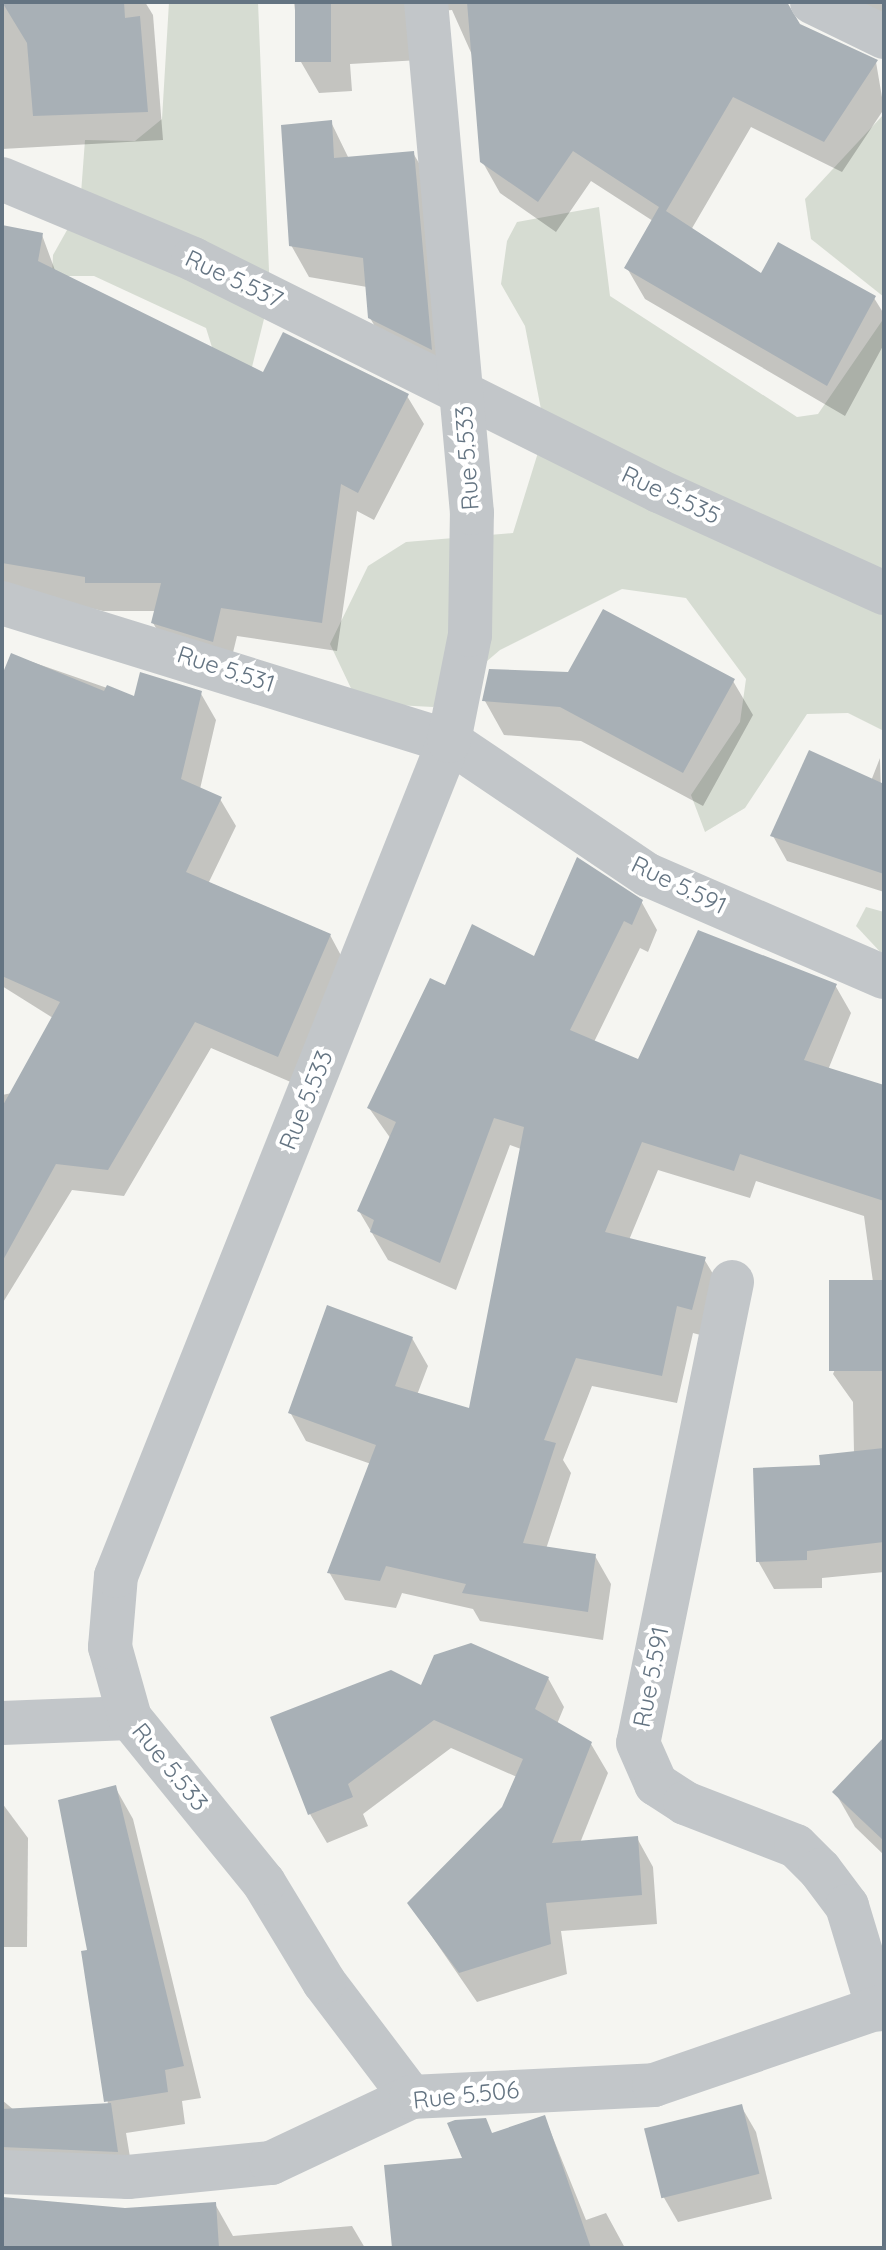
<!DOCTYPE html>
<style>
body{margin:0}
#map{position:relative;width:886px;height:2250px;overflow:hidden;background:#f5f5f1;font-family:Quicksand,sans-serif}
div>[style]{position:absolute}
.green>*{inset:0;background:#d6dcd2}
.shadow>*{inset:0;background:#0003}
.building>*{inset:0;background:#a8b0b6;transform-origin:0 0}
.minor>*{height:44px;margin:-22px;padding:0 22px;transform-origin:22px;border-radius:22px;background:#c2c6c9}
span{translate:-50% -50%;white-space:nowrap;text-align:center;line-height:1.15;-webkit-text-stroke:8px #fff;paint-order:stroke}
.street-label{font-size:24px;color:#647482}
.frame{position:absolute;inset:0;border:4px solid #647482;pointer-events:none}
</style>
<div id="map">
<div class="green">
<i style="clip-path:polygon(169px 2px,258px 2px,270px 295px,249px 379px,215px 357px,206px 328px,94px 276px,52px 276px,53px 255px,80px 207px,85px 140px,135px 141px,162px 119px)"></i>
<i style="clip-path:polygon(884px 114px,884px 297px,811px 239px,805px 199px)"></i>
<i style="clip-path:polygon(599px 207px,610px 296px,797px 417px,818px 414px,884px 318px,884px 731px,848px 713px,807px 714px,745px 808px,705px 832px,691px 795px,740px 722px,746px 679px,686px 598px,622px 589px,500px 650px,433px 707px,358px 703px,330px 644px,368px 566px,406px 542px,513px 533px,545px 430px,525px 326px,501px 284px,507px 241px,517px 222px)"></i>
<i style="clip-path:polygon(866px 907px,884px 912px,884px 956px,856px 926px)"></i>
</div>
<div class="shadow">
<i style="clip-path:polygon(2px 2px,145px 2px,153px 15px,163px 140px,2px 149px)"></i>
<i style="clip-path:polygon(294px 2px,745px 2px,876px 62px,884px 109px,842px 172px,751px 127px,691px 230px,762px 276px,874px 298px,884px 314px,884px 344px,845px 416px,645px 299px,627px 268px,653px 221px,591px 181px,556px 232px,500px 193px,482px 161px,473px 57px,452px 10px,430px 12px,420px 60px,350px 64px,352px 91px,319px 93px,301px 62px)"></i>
<i style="clip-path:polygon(823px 2px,884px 2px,884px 29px)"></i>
<i style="clip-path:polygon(331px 122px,349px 159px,413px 153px,432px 185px,449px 379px,389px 350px,370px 318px,367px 287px,309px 277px,291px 245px)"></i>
<i style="clip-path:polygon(2px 227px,42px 235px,56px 273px,264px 374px,407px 396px,424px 424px,374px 520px,357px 511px,337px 651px,237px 636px,229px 669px,170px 651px,153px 623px,156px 611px,103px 611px,2px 588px)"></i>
<i style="clip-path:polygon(12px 655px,136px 698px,200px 692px,216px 720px,200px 789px,220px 799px,236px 826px,208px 884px,330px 935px,345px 963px,293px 1083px,211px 1048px,124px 1196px,72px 1190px,2px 1304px,2px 1095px,12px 1093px,53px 1018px,2px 986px,2px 681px)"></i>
<i style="clip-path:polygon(733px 681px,753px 715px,703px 806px,581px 741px,504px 735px,485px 701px)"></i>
<i style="clip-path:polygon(880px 758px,884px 892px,787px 861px,773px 836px,871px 781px)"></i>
<i style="clip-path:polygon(641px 901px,657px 930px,648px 952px,640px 948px,594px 1042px,639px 1061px,835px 985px,851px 1013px,828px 1070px,884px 1088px,884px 1572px,822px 1578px,822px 1588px,774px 1589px,758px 1561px,822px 1467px,854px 1453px,853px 1402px,833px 1374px,873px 1282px,864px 1216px,756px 1181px,750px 1198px,658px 1170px,629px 1240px,704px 1259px,721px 1287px,708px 1337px,693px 1333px,677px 1403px,592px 1386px,563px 1460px,571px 1473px,546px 1549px,595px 1556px,611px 1584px,603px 1640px,480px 1621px,473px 1609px,402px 1593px,396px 1608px,345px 1600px,329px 1572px,371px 1464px,306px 1441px,290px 1412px,412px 1338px,428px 1366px,417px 1395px,470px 1410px,521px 1149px,510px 1145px,456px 1290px,388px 1260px,359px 1211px,391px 1139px,369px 1108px,446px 987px,535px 959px)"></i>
<i style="clip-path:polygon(548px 1678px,564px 1707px,557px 1724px,591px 1744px,608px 1773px,580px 1843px,637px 1838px,653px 1867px,657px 1924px,561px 1931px,567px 1974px,477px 2002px,409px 1903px,503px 1808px,517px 1777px,451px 1748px,363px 1814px,368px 1826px,327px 1843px,310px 1814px,422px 1688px)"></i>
<i style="clip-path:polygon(884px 1740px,884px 1855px,855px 1827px,835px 1792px)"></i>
<i style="clip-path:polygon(115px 1787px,133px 1819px,201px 2098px,182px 2101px,185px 2124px,126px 2133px,134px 2181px,2px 2185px,2px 2100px,14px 2110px,108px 2105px,89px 1952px)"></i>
<i style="clip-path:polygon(2px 1803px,28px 1838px,27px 1947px,2px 1947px)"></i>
<i style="clip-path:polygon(741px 2106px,756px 2132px,772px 2199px,678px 2222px,663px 2196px)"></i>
<i style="clip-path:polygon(545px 2118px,586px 2220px,606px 2213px,625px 2248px,401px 2248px,465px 2160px,493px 2135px)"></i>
<i style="clip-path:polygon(2px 2199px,125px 2210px,215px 2204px,233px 2236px,352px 2226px,365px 2248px,2px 2248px)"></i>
</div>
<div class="building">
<i style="clip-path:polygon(2px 2px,124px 2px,125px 18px,140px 16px,148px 112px,33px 116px,27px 43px)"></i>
<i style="left:295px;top:2px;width:36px;height:60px"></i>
<i style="clip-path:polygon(467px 2px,787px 2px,800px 24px,878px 60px,824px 142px,733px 97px,666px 211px,761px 273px,778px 242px,876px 296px,827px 386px,624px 268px,659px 207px,573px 151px,538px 202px,480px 162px)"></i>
<i style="clip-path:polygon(332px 120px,334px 158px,414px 151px,432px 350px,368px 318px,363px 258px,289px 246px,281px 125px)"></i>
<i style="clip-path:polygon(2px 225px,43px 233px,38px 261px,263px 372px,283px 332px,409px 394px,358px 493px,341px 484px,322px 623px,221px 608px,213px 642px,151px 623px,161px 583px,85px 583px,85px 577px,2px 563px)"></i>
<i style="clip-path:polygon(603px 609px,735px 679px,683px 773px,560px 707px,482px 701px,489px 669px,568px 672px)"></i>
<i style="clip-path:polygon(11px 653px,104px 691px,107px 685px,134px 696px,140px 672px,202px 691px,181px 779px,222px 797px,186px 872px,331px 934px,278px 1057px,195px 1022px,108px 1170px,56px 1164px,2px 1262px,2px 1107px,60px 1002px,2px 976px,2px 675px)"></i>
<i style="clip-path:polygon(809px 750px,884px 784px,884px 874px,770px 836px)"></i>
<i style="clip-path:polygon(577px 857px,643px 900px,632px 925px,624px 921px,570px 1030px,638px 1059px,698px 930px,837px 984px,804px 1060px,884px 1085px,884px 1201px,740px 1154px,734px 1171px,642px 1142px,605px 1232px,706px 1257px,692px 1310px,677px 1306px,662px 1376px,576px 1358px,544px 1440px,556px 1443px,523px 1543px,596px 1554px,588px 1612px,462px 1593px,466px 1584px,386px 1566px,380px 1581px,327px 1573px,376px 1445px,288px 1413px,327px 1305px,413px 1337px,395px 1386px,469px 1408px,524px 1127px,494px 1118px,440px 1263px,370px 1232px,374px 1220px,357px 1211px,396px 1122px,367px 1108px,430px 978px,445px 985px,472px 924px,534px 956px)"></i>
<i style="left:884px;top:1280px;width:91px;height:55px;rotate:90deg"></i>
<i style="clip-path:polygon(884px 1448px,884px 1542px,807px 1551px,807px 1560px,756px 1562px,753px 1468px,820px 1465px,819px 1455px)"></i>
<i style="clip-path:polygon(471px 1643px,549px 1677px,535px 1709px,592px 1742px,552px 1843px,638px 1836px,642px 1895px,546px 1903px,551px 1944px,459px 1973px,407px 1903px,502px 1807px,523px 1759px,434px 1720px,348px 1784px,353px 1797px,308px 1815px,270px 1717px,391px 1670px,421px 1685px,434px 1655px)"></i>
<i style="clip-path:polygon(884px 1737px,884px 1841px,832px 1792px)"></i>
<i style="clip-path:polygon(116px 1785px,184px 2066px,165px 2070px,168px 2092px,104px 2102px,81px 1951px,87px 1950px,58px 1800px)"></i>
<i style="clip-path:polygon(111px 2103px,118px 2152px,2px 2147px,2px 2109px)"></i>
<i style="left:742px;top:2104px;width:72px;height:101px;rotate:76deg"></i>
<i style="clip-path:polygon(545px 2115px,591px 2248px,392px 2248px,384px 2165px,462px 2158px,447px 2123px,455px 2120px,486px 2118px,492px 2133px)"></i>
<i style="clip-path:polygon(2px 2197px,125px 2208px,216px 2202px,219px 2248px,2px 2248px)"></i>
</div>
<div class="minor">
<i style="left:812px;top:2px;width:80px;rotate:25.9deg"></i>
<i style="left:2px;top:179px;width:207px;rotate:22.7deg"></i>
<i style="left:193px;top:259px;width:521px;rotate:26.47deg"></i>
<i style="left:659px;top:491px;width:247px;rotate:24.4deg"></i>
<i style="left:2px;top:603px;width:468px;rotate:17.2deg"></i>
<i style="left:449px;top:741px;width:240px;rotate:34deg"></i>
<i style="left:648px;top:875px;width:257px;rotate:23.4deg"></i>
<i style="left:732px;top:1282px;width:470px;rotate:101.5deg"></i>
<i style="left:638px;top:1743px;width:45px;rotate:66.3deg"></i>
<i style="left:656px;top:1784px;width:35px;rotate:33deg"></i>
<i style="left:685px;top:1803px;width:119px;rotate:21.2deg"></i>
<i style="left:796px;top:1846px;width:34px;rotate:45deg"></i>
<i style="left:820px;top:1870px;width:45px;rotate:53.1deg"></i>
<i style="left:847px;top:1906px;width:108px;rotate:73.2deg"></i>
<i style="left:2px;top:1723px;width:128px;rotate:-2.2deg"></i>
<i style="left:411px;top:2097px;width:144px;rotate:-127.1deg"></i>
<i style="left:324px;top:1982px;width:116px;rotate:-121.2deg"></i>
<i style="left:264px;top:1883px;width:213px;rotate:-129.1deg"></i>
<i style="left:130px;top:1718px;width:74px;rotate:-105.7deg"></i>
<i style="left:110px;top:1647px;width:71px;rotate:-85.2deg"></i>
<i style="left:116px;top:1576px;width:899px;rotate:-68.26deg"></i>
<i style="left:449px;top:741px;width:108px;rotate:-78.8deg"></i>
<i style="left:470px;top:635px;width:122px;rotate:-89.1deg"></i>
<i style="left:472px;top:513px;width:513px;rotate:-95.14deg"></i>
<i style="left:2px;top:2172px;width:126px;rotate:2.3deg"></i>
<i style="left:128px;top:2177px;width:144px;rotate:-5.6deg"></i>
<i style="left:271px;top:2163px;width:155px;rotate:-25.2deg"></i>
<i style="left:411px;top:2097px;width:243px;rotate:-2.8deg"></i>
<i style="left:654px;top:2085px;width:243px;rotate:-19deg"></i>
</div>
<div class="street-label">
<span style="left:234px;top:279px;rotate:25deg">Rue 5.537</span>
<span style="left:467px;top:458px;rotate:-94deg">Rue 5.533</span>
<span style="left:671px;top:495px;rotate:25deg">Rue 5.535</span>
<span style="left:226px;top:669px;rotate:18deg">Rue 5.531</span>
<span style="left:679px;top:885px;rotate:26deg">Rue 5.591</span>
<span style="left:306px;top:1100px;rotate:-68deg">Rue 5.533</span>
<span style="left:651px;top:1677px;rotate:-79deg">Rue 5.591</span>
<span style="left:170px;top:1767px;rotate:51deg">Rue 5.533</span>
<span style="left:466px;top:2095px;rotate:-6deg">Rue 5.506</span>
</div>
<div class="frame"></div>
</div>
